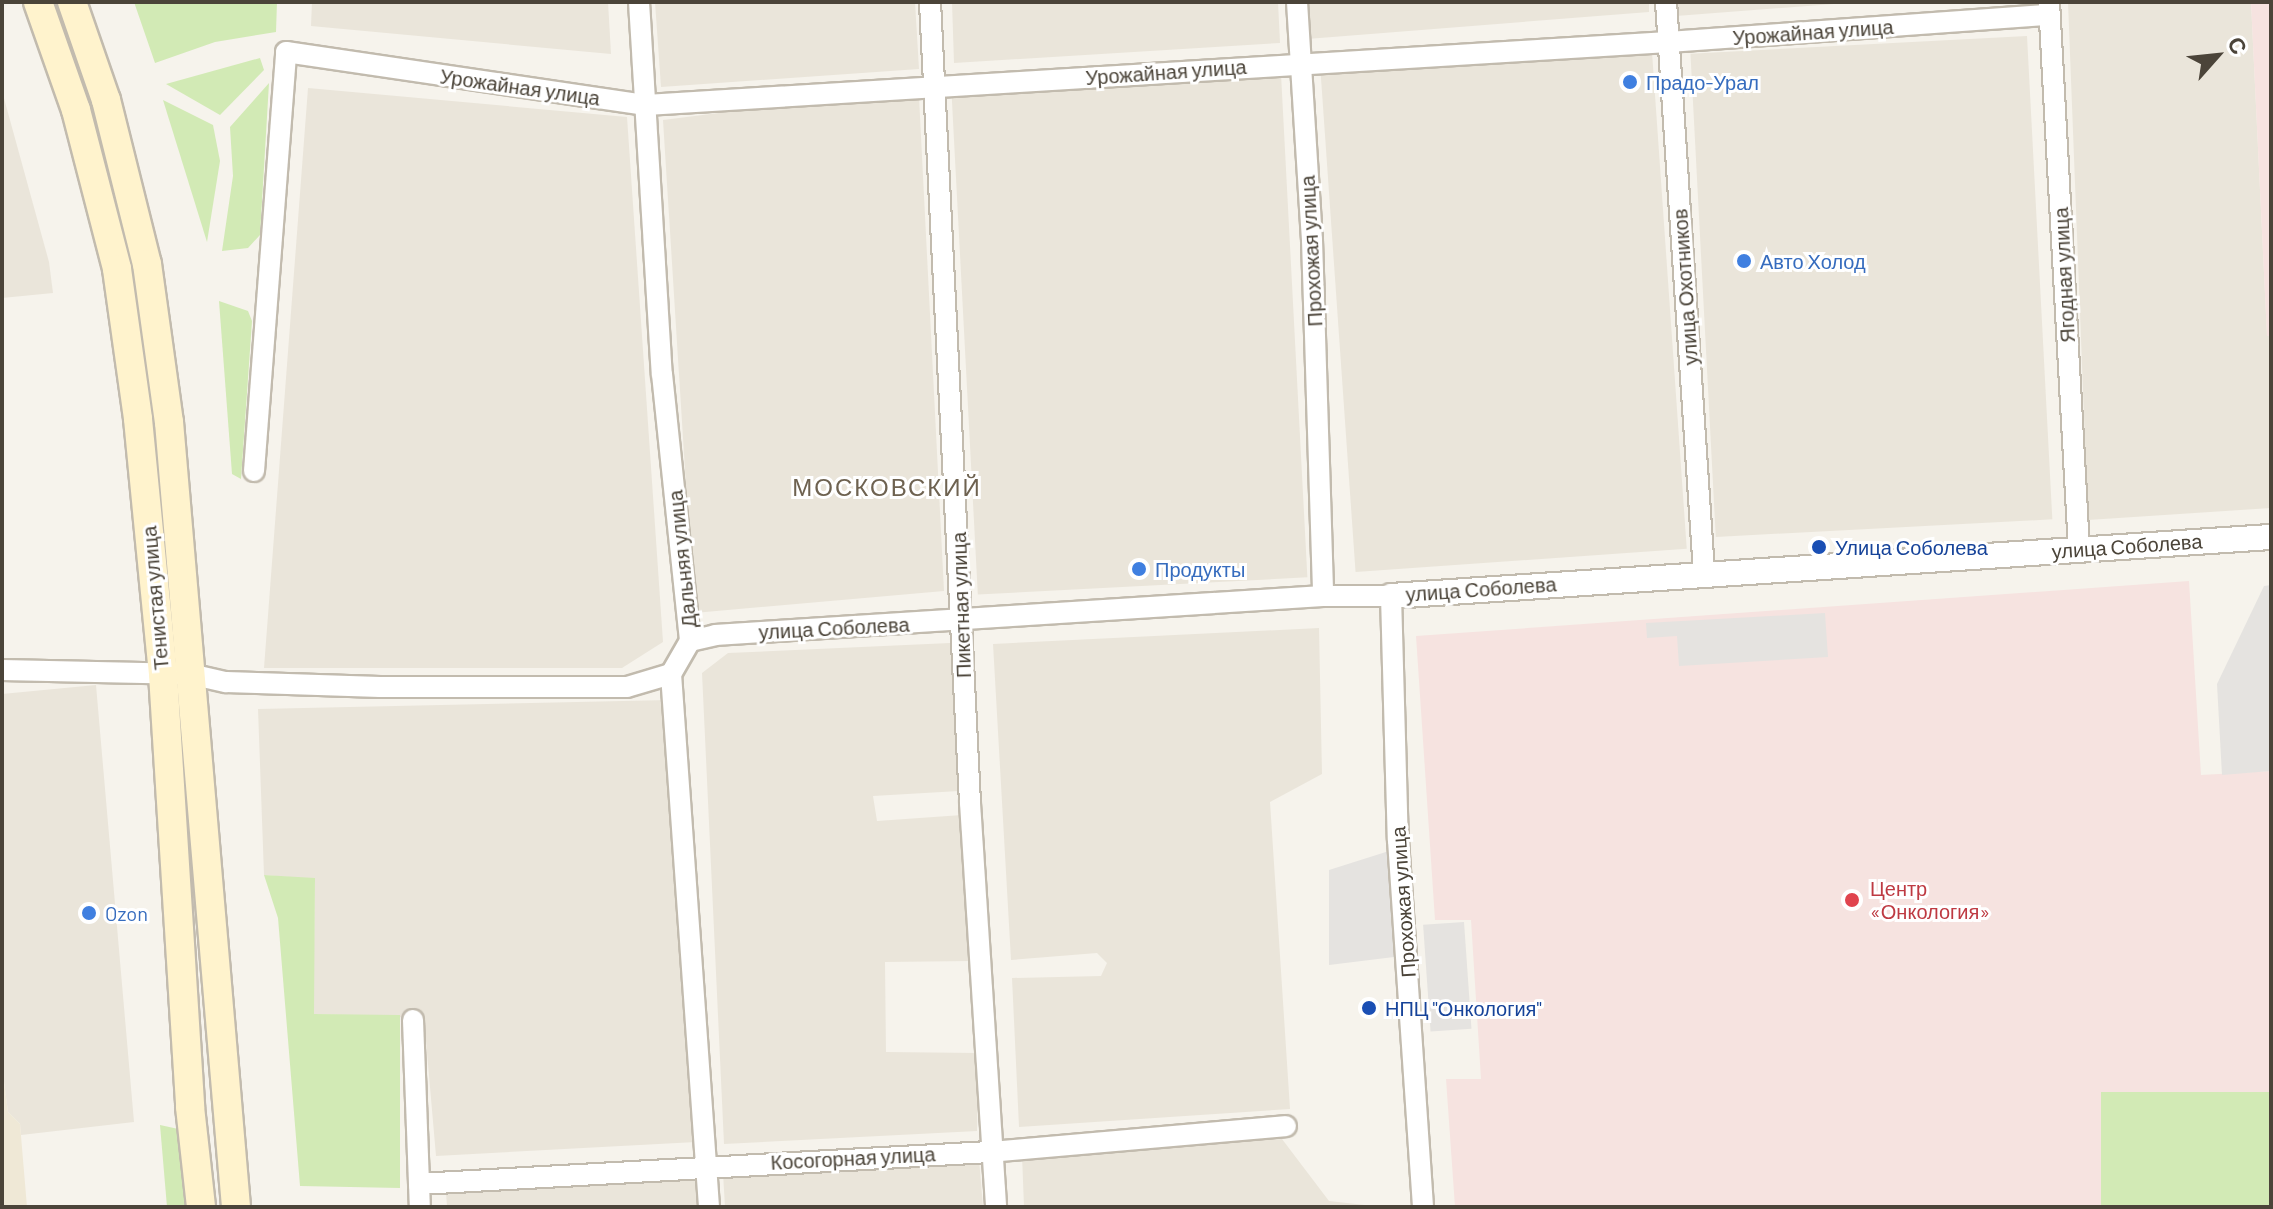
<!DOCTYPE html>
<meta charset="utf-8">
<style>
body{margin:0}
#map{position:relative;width:2273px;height:1209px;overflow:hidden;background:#f6f3ec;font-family:Barlow,sans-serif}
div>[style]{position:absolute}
.residential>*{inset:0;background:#eae5da;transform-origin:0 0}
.education>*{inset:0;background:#efe8d6}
.medical>*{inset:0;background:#f6e3e0}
.green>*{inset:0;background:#d2eab5;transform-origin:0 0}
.parking>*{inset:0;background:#e5e3e0;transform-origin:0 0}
.roads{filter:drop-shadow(2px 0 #c2bbae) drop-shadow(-2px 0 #c2bbae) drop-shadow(0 2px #c2bbae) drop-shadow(0 -2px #c2bbae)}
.minor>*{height:20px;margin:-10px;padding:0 10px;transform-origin:10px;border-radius:10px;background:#fff}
.tertiary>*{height:24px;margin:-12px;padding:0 12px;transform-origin:12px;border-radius:12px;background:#fff}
.secondary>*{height:28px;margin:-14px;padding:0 14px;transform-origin:14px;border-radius:14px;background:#fff3cd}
.dots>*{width:22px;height:22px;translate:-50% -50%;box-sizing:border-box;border:4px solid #fff;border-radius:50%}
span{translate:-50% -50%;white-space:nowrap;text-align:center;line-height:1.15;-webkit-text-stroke:6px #fff;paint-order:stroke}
.street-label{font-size:20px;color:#4b4439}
.shop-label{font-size:20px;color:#366cbe}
.left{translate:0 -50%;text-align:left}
.transit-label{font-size:20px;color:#164399}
.health-label{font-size:20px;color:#be3a42}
.quarter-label{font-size:24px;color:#6e6250;letter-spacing:2px}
.frame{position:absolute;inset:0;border:4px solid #4b4439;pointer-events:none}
.north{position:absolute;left:2177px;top:16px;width:80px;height:80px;-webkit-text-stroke:6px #fff;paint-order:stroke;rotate:63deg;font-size:22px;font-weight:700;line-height:32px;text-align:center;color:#4b4439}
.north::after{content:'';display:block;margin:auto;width:28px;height:36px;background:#4b4439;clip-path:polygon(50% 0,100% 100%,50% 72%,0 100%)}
</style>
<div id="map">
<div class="residential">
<i style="clip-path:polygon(312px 2px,608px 2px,611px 54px,311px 26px)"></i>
<i style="clip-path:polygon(655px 2px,915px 2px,919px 69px,661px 87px)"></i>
<i style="clip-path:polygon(952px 2px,1278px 2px,1280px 43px,954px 63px)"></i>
<i style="clip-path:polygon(1307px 2px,1649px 2px,1649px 12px,1307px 39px)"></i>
<i style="clip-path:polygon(1676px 2px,1860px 2px,1676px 16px)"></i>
<i style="clip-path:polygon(2068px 2px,2251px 2px,2267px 335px,2271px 336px,2271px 508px,2088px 520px)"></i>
<i style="left:2027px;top:36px;width:484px;height:337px;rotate:87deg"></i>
<i style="left:1652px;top:52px;width:498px;height:332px;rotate:86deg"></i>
<i style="left:1281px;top:74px;width:504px;height:330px;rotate:87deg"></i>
<i style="clip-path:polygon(308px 88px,627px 117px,663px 642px,622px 668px,264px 668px)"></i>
<i style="clip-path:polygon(2px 91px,49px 262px,53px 293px,2px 298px)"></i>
<i style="clip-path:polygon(919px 97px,944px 591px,694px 613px,663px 120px,789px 104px)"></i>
<i style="clip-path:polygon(1319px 628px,1322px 774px,1270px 802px,1290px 1109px,1019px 1127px,1012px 978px,1101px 976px,1107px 963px,1097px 953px,1011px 960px,993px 644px)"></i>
<i style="clip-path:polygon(950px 643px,959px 791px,873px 796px,877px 821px,962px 815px,972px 961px,885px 962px,886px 1052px,978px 1053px,977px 1131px,724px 1144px,702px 673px,728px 653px)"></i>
<i style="clip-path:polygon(96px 685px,134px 1122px,21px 1135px,20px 1124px,8px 1112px,2px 1067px,2px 694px)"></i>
<i style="clip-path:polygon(669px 700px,696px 1142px,436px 1156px,424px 1018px,313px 1014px,315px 879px,264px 875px,258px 709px)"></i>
<i style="clip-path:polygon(1282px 1139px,1329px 1201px,1383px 1207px,1024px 1207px,1022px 1155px)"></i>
<i style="clip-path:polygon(979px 1159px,983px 1207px,725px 1207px,723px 1173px)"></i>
<i style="clip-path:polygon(696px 1174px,698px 1207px,447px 1207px,446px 1192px)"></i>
</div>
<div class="education">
<i style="clip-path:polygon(2px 1067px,8px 1112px,20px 1124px,27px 1207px,2px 1207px)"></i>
</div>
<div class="medical">
<i style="clip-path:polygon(2251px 2px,2271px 2px,2271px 336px,2267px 336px)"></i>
<i style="clip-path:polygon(2189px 581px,2201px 775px,2271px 771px,2271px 1207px,1455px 1207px,1446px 1079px,1481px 1079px,1471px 920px,1435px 920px,1416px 636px)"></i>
</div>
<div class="green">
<i style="clip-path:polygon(134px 2px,277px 2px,276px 32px,215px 42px,155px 63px)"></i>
<i style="clip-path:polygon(260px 58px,264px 70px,220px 115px,166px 84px)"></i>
<i style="clip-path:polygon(269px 83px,260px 235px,248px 248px,222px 251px,233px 176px,230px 127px)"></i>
<i style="clip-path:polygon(163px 100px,213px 125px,220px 161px,207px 242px)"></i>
<i style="clip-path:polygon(219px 301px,248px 311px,252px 321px,241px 479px,232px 474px)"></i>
<i style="clip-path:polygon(264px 875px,315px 878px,314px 1014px,400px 1015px,400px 1188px,300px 1186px,278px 918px)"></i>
<i style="left:2271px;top:1092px;width:115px;height:170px;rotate:90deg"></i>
<i style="clip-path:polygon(160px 1125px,183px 1130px,192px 1207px,167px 1207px)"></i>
</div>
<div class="parking">
<i style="clip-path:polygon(2271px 585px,2271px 771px,2222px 775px,2217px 684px,2264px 586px)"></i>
<i style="clip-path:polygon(1825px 613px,1828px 657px,1679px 666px,1677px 636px,1647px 638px,1646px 623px)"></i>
<i style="clip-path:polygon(1389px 851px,1394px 957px,1329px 965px,1329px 870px)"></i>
<i style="left:1464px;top:922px;width:107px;height:41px;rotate:86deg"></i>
</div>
<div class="roads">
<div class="minor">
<i style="left:639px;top:2px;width:373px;rotate:86.5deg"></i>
<i style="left:662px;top:374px;width:268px;rotate:84deg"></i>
<i style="left:690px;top:641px;width:38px;rotate:120deg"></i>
<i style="left:671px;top:674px;width:534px;rotate:85.92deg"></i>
<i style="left:930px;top:2px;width:802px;rotate:87.14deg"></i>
<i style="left:970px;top:803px;width:405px;rotate:86.3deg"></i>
<i style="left:1297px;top:2px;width:238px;rotate:86.4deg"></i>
<i style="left:1312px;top:240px;width:356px;rotate:88.2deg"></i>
<i style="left:1666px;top:2px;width:572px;rotate:86.19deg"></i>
<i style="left:2049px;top:2px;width:547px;rotate:86.86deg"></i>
<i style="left:254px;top:471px;width:420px;rotate:-85.6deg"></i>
<i style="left:286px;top:52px;width:364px;rotate:8.4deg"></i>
<i style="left:646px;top:105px;width:1024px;rotate:-3.53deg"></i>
<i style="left:1668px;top:42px;width:382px;rotate:-4.1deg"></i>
<i style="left:690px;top:641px;width:26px;rotate:-13deg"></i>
<i style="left:715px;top:635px;width:609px;rotate:-3.67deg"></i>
<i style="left:1323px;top:596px;width:68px"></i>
<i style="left:1391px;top:596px;width:244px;rotate:88.4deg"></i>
<i style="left:1398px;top:840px;width:368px;rotate:86.1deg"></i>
<i style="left:2px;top:670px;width:188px;rotate:1.2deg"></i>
<i style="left:190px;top:674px;width:37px;rotate:13deg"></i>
<i style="left:226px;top:682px;width:154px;rotate:1.9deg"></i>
<i style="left:380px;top:687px;width:247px"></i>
<i style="left:627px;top:687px;width:46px;rotate:-16.5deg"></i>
<i style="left:413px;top:1020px;width:187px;rotate:87.9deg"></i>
<i style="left:419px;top:1184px;width:572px;rotate:-3.21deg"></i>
<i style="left:990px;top:1152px;width:297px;rotate:-5deg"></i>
</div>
<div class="tertiary">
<i style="left:1391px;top:596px;width:882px;rotate:-3.84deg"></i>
</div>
<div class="secondary">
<i style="left:38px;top:2px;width:114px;rotate:70.6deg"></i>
<i style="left:76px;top:110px;width:164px;rotate:75.5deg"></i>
<i style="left:117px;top:269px;width:151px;rotate:82deg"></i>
<i style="left:138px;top:419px;width:256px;rotate:84.4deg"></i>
<i style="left:163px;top:674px;width:434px;rotate:86.4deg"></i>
<i style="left:190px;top:1107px;width:101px;rotate:83.7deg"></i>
<i style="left:72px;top:2px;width:104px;rotate:70.9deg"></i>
<i style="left:106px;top:100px;width:169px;rotate:76deg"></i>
<i style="left:147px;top:264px;width:160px;rotate:82.1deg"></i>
<i style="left:169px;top:422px;width:788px;rotate:85.12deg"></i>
</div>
</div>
<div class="dots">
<i style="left:1630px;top:82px;background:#3f7fe0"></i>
<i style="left:1744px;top:261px;background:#3f7fe0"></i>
<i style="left:1819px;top:547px;background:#1a4fb4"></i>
<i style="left:1139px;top:569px;background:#3f7fe0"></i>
<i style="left:1852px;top:900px;background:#e0444e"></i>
<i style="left:89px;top:913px;background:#3f7fe0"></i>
<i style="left:1369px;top:1008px;background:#1a4fb4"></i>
</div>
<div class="street-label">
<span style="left:1813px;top:32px;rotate:-4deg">Урожайная улица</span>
<span style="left:1166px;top:72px;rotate:-4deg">Урожайная улица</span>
<span style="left:520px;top:87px;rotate:8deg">Урожайная улица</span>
<span style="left:1311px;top:251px;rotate:-93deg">Прохожая улица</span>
<span style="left:2064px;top:275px;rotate:-93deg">Ягодная улица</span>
<span style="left:1685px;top:287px;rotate:-94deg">улица Охотников</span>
<span style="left:2127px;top:546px;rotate:-4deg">улица Соболева</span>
<span style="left:682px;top:559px;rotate:-96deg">Дальняя улица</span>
<span style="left:1481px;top:589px;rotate:-4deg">улица Соболева</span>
<span style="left:155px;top:598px;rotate:-95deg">Тенистая улица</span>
<span style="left:961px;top:605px;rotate:-92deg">Пикетная улица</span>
<span style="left:834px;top:628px;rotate:-3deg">улица Соболева</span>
<span style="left:1403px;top:902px;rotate:-94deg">Прохожая улица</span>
<span style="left:853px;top:1158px;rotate:-3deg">Косогорная улица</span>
</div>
<div class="shop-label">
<span class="left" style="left:1646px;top:82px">Прадо-Урал</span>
<span class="left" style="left:1760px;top:261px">Авто Холод</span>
<span class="left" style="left:1155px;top:569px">Продукты</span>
<span class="left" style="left:105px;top:913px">Ozon</span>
</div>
<div class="transit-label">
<span class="left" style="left:1835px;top:547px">Улица Соболева</span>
<span class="left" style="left:1385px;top:1008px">НПЦ "Онкология"</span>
</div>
<div class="health-label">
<span class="left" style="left:1870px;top:900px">Центр<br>«Онкология»</span>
</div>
<div class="quarter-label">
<span style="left:887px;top:487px">МОСКОВСКИЙ</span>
</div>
<div class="frame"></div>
<div class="north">С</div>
</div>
